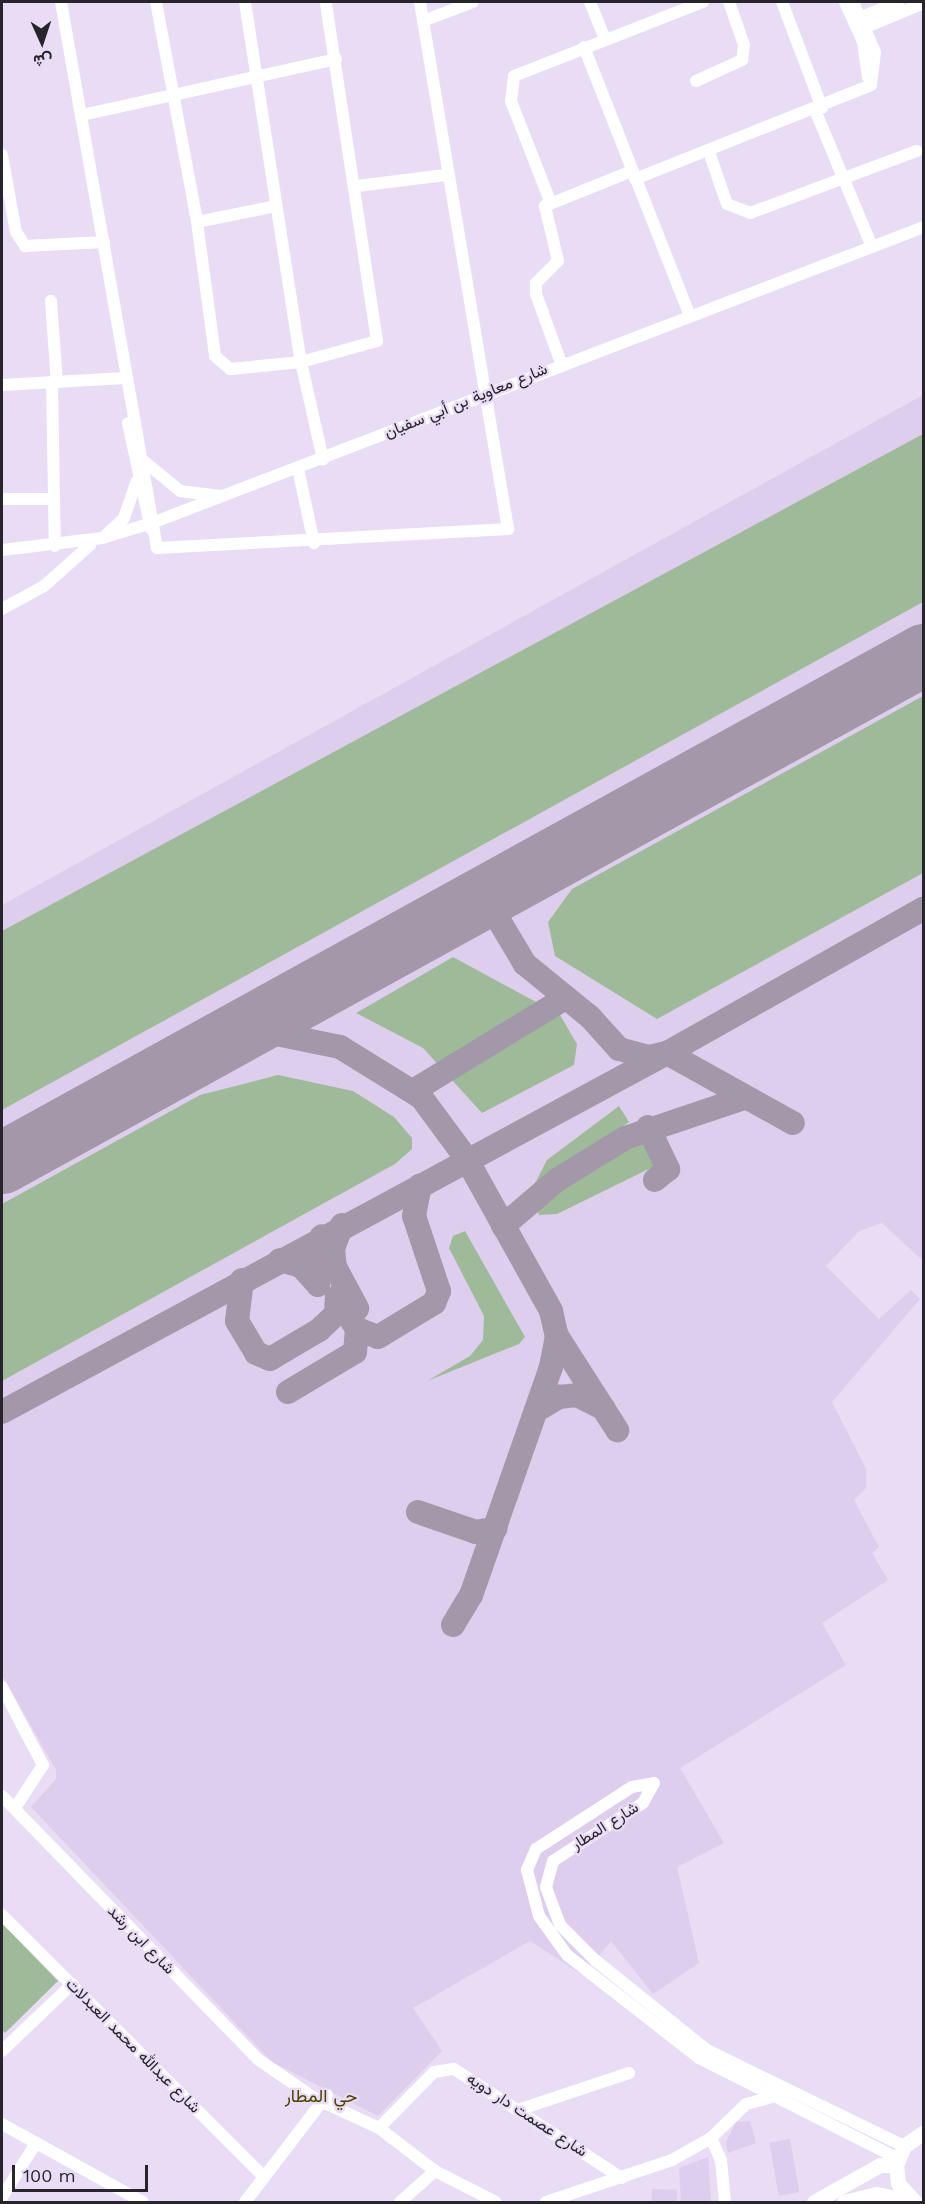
<!DOCTYPE html>
<meta charset="utf-8">
<style>
body{margin:0}
#map{position:relative;width:925px;height:2204px;overflow:hidden;background:#e9dcf5;font-family:"Work Sans",Vazirmatn,sans-serif}
div>[style]{position:absolute}
.built>*{inset:0;background:#deceee;transform-origin:0 0}
.green>*{inset:0;background:#9fba99}
.taxiway>*{height:24px;margin:-12px;padding:0 12px;transform-origin:12px;border-radius:12px;background:#a298aa}
.runway>*{height:62px;margin:-31px;padding:0 31px;transform-origin:31px;border-radius:31px;background:#a298aa}
.minor>*{height:12px;margin:-6px;padding:0 6px;transform-origin:6px;border-radius:6px;background:#fff}
.major>*{height:15px;margin:-7.5px;padding:0 7.5px;transform-origin:7.5px;border-radius:7.5px;background:#fff}
span{translate:-50% -50%;white-space:nowrap;text-align:center;line-height:1.15;-webkit-text-stroke:4.5px #e9dcf5;paint-order:stroke}
.street-label{font-size:16px;color:#28242d}
.neighbourhood-label{font-size:18px;color:#4d4200}
.frame{position:absolute;inset:0;border:3px solid #28242d;pointer-events:none}
.north{position:absolute;left:12px;top:12px;width:60px;height:60px;-webkit-text-stroke:4px #e9dcf5;paint-order:stroke;rotate:177deg;font-size:16px;font-weight:700;line-height:24px;text-align:center;color:#28242d}
.north::after{content:'';display:block;margin:auto;width:21px;height:27px;background:#28242d;clip-path:polygon(50% 0,100% 100%,50% 72%,0 100%)}
.scale{position:absolute;left:12px;top:2165px;width:136px;height:27px;box-sizing:border-box;border:3px solid #28242d;border-top:0;padding-left:8px;font-size:18px;line-height:21px;white-space:nowrap;color:#28242d;-webkit-text-stroke:4px #e9dcf5;paint-order:stroke}
</style>
<div id="map">
<div class="built">
<i style="clip-path:polygon(923px 395px,923px 1261px,882px 1223px,859px 1231px,826px 1266px,879px 1319px,911px 1290px,920px 1299px,832px 1402px,866px 1469px,866px 1488px,854px 1500px,879px 1547px,872px 1553px,888px 1580px,822px 1623px,846px 1665px,680px 1768px,724px 1843px,677px 1867px,699px 1963px,653px 1994px,611px 1941px,583px 1975px,530px 1941px,413px 2008px,442px 2051px,378px 2116px,272px 2062px,31px 1807px,56px 1779px,56px 1770px,2px 1675px,2px 905px)"></i>
<i style="clip-path:polygon(750px 2121px,756px 2143px,728px 2153px,726px 2142px,736px 2122px)"></i>
<i style="left:790px;top:2139px;width:54px;height:21px;rotate:80deg"></i>
<i style="clip-path:polygon(708px 2157px,711px 2202px,681px 2202px,679px 2168px)"></i>
<i style="left:652px;top:2189px;width:25px;height:13px;rotate:2deg"></i>
</div>
<div class="green">
<i style="clip-path:polygon(923px 434px,923px 602px,2px 1110px,2px 931px)"></i>
<i style="clip-path:polygon(923px 696px,923px 873px,657px 1019px,555px 956px,548px 922px,572px 889px)"></i>
<i style="clip-path:polygon(453px 957px,560px 1015px,577px 1044px,574px 1065px,482px 1113px,423px 1048px,356px 1013px)"></i>
<i style="clip-path:polygon(278px 1075px,353px 1091px,394px 1117px,412px 1138px,412px 1149px,395px 1164px,2px 1381px,2px 1204px,200px 1095px)"></i>
<i style="clip-path:polygon(619px 1106px,629px 1122px,532px 1189px,547px 1160px)"></i>
<i style="clip-path:polygon(636px 1131px,657px 1165px,557px 1214px,539px 1215px,534px 1200px,545px 1186px,596px 1149px)"></i>
<i style="clip-path:polygon(465px 1231px,525px 1337px,519px 1344px,427px 1381px,470px 1356px,483px 1340px,484px 1316px,449px 1248px,453px 1236px)"></i>
<i style="clip-path:polygon(2px 1923px,58px 1981px,5px 2033px,2px 2030px)"></i>
</div>
<div class="taxiway">
<i style="left:485px;top:897px;width:78px;rotate:59.2deg"></i>
<i style="left:525px;top:964px;width:84px;rotate:39.2deg"></i>
<i style="left:590px;top:1017px;width:43px;rotate:47.8deg"></i>
<i style="left:619px;top:1049px;width:31px;rotate:15deg"></i>
<i style="left:649px;top:1057px;width:18px;rotate:-13deg"></i>
<i style="left:667px;top:1053px;width:144px;rotate:29.1deg"></i>
<i style="left:247px;top:1028px;width:95px;rotate:11.5deg"></i>
<i style="left:340px;top:1047px;width:95px;rotate:31.7deg"></i>
<i style="left:421px;top:1097px;width:76px;rotate:53.6deg"></i>
<i style="left:466px;top:1158px;width:175px;rotate:60.9deg"></i>
<i style="left:551px;top:1311px;width:26px;rotate:77deg"></i>
<i style="left:557px;top:1336px;width:32px;rotate:101deg"></i>
<i style="left:551px;top:1367px;width:242px;rotate:109.3deg"></i>
<i style="left:471px;top:1595px;width:35px;rotate:121deg"></i>
<i style="left:413px;top:1091px;width:177px;rotate:-31.4deg"></i>
<i style="left:648px;top:1127px;width:47px;rotate:64.5deg"></i>
<i style="left:668px;top:1169px;width:17px;rotate:140deg"></i>
<i style="left:342px;top:1225px;width:26px;rotate:111deg"></i>
<i style="left:333px;top:1249px;width:18px;rotate:84deg"></i>
<i style="left:335px;top:1267px;width:47px;rotate:61.8deg"></i>
<i style="left:503px;top:1226px;width:71px;rotate:-40.4deg"></i>
<i style="left:557px;top:1180px;width:80px;rotate:-31.7deg"></i>
<i style="left:625px;top:1138px;width:122px;rotate:-18.6deg"></i>
<i style="left:280px;top:1260px;width:22px;rotate:16deg"></i>
<i style="left:301px;top:1266px;width:25px;rotate:48deg"></i>
<i style="left:318px;top:1285px;width:23px;rotate:-103deg"></i>
<i style="left:313px;top:1263px;width:28px;rotate:-72deg"></i>
<i style="left:242px;top:1280px;width:41px;rotate:97deg"></i>
<i style="left:237px;top:1321px;width:37px;rotate:59deg"></i>
<i style="left:256px;top:1353px;width:15px;rotate:23deg"></i>
<i style="left:270px;top:1359px;width:57px;rotate:-30.6deg"></i>
<i style="left:319px;top:1330px;width:23px;rotate:-43deg"></i>
<i style="left:336px;top:1314px;width:17px;rotate:-87deg"></i>
<i style="left:337px;top:1297px;width:38px;rotate:58deg"></i>
<i style="left:357px;top:1329px;width:22px;rotate:21deg"></i>
<i style="left:378px;top:1337px;width:66px;rotate:-31.3deg"></i>
<i style="left:434px;top:1303px;width:13px;rotate:-67deg"></i>
<i style="left:439px;top:1291px;width:79px;rotate:-108.4deg"></i>
<i style="left:414px;top:1216px;width:31px;rotate:-79deg"></i>
<i style="left:557px;top:1336px;width:112px;rotate:57.4deg"></i>
<i style="left:288px;top:1392px;width:78px;rotate:-30.8deg"></i>
<i style="left:355px;top:1352px;width:23px;rotate:-85deg"></i>
<i style="left:537px;top:1410px;width:26px;rotate:-31deg"></i>
<i style="left:559px;top:1397px;width:18px;rotate:-6deg"></i>
<i style="left:577px;top:1395px;width:30px;rotate:27deg"></i>
<i style="left:2px;top:1412px;width:756px;rotate:-28.36deg"></i>
<i style="left:667px;top:1053px;width:295px;rotate:-29.4deg"></i>
<i style="left:418px;top:1512px;width:61px;rotate:19deg"></i>
<i style="left:476px;top:1532px;width:20px;rotate:-11deg"></i>
</div>
<div class="runway">
<i style="left:2px;top:1163px;width:1053px;rotate:-28.85deg"></i>
</div>
<div class="minor">
<i style="left:61px;top:2px;width:554px;rotate:80.03deg"></i>
<i style="left:157px;top:548px;width:352px;rotate:-3.1deg"></i>
<i style="left:508px;top:529px;width:534px;rotate:-99.48deg"></i>
<i style="left:156px;top:2px;width:224px;rotate:79.4deg"></i>
<i style="left:197px;top:222px;width:135px;rotate:82.3deg"></i>
<i style="left:215px;top:356px;width:20px;rotate:41deg"></i>
<i style="left:230px;top:369px;width:71px;rotate:-5.6deg"></i>
<i style="left:301px;top:362px;width:79px;rotate:-15.4deg"></i>
<i style="left:377px;top:341px;width:343px;rotate:-98.6deg"></i>
<i style="left:245px;top:2px;width:364px;rotate:81.2deg"></i>
<i style="left:301px;top:362px;width:100px;rotate:77.3deg"></i>
<i style="left:590px;top:2px;width:40px;rotate:68deg"></i>
<i style="left:782px;top:2px;width:113px;rotate:69.3deg"></i>
<i style="left:845px;top:2px;width:44px;rotate:65.8deg"></i>
<i style="left:863px;top:42px;width:35px;rotate:82deg"></i>
<i style="left:854px;top:20px;width:48px;rotate:-22.2deg"></i>
<i style="left:423px;top:21px;width:53px;rotate:-20.8deg"></i>
<i style="left:859px;top:30px;width:70px;rotate:-22.6deg"></i>
<i style="left:584px;top:47px;width:286px;rotate:68.5deg"></i>
<i style="left:696px;top:81px;width:51px;rotate:-24.5deg"></i>
<i style="left:742px;top:60px;width:15px;rotate:-82deg"></i>
<i style="left:744px;top:45px;width:46px;rotate:-109.2deg"></i>
<i style="left:815px;top:110px;width:148px;rotate:67.4deg"></i>
<i style="left:82px;top:115px;width:260px;rotate:-12.4deg"></i>
<i style="left:709px;top:152px;width:55px;rotate:70.9deg"></i>
<i style="left:727px;top:204px;width:25px;rotate:21deg"></i>
<i style="left:750px;top:213px;width:178px;rotate:-20.4deg"></i>
<i style="left:2px;top:155px;width:78px;rotate:79.7deg"></i>
<i style="left:16px;top:232px;width:17px;rotate:57deg"></i>
<i style="left:25px;top:246px;width:79px;rotate:-2.9deg"></i>
<i style="left:635px;top:179px;width:254px;rotate:-21.7deg"></i>
<i style="left:871px;top:85px;width:33px;rotate:-83deg"></i>
<i style="left:875px;top:52px;width:55px;rotate:-113.7deg"></i>
<i style="left:357px;top:186px;width:89px;rotate:-7.1deg"></i>
<i style="left:550px;top:201px;width:107px;rotate:-111.3deg"></i>
<i style="left:511px;top:101px;width:25px;rotate:-83deg"></i>
<i style="left:514px;top:76px;width:203px;rotate:-21.4deg"></i>
<i style="left:197px;top:222px;width:81px;rotate:-11.4deg"></i>
<i style="left:51px;top:301px;width:81px;rotate:85.8deg"></i>
<i style="left:561px;top:363px;width:73px;rotate:-109.9deg"></i>
<i style="left:536px;top:294px;width:11px;rotate:-90deg"></i>
<i style="left:536px;top:283px;width:31px;rotate:-45deg"></i>
<i style="left:558px;top:261px;width:57px;rotate:-103.3deg"></i>
<i style="left:545px;top:206px;width:94px;rotate:-21.9deg"></i>
<i style="left:52px;top:382px;width:164px;rotate:89deg"></i>
<i style="left:2px;top:385px;width:123px;rotate:-3.3deg"></i>
<i style="left:128px;top:423px;width:108px;rotate:77.8deg"></i>
<i style="left:145px;top:462px;width:45px;rotate:39.6deg"></i>
<i style="left:180px;top:491px;width:41px;rotate:7deg"></i>
<i style="left:298px;top:469px;width:76px;rotate:77.8deg"></i>
<i style="left:2px;top:499px;width:52px"></i>
<i style="left:105px;top:536px;width:26px;rotate:-43deg"></i>
<i style="left:124px;top:518px;width:39px;rotate:-71deg"></i>
<i style="left:2px;top:550px;width:101px;rotate:-6.8deg"></i>
<i style="left:102px;top:538px;width:52px;rotate:-16.7deg"></i>
<i style="left:152px;top:523px;width:827px;rotate:-20.98deg"></i>
<i style="left:2px;top:609px;width:48px;rotate:-28.7deg"></i>
<i style="left:44px;top:586px;width:62px;rotate:-41.7deg"></i>
<i style="left:2px;top:1687px;width:88px;rotate:62.3deg"></i>
<i style="left:43px;top:1765px;width:51px;rotate:123.1deg"></i>
<i style="left:2px;top:1796px;width:368px;rotate:45.8deg"></i>
<i style="left:259px;top:2060px;width:67px;rotate:34.6deg"></i>
<i style="left:314px;top:2098px;width:72px;rotate:24.8deg"></i>
<i style="left:379px;top:2128px;width:71px;rotate:37.5deg"></i>
<i style="left:435px;top:2171px;width:68px;rotate:26.9deg"></i>
<i style="left:2px;top:1915px;width:371px;rotate:45deg"></i>
<i style="left:2px;top:2051px;width:97px;rotate:-43.7deg"></i>
<i style="left:521px;top:2109px;width:114px;rotate:-18.4deg"></i>
<i style="left:2px;top:2124px;width:161px;rotate:29deg"></i>
<i style="left:379px;top:2128px;width:78px;rotate:-45.5deg"></i>
<i style="left:434px;top:2072px;width:20px;rotate:-9deg"></i>
<i style="left:454px;top:2069px;width:200px;rotate:33deg"></i>
<i style="left:711px;top:2138px;width:24px;rotate:66deg"></i>
<i style="left:721px;top:2160px;width:42px;rotate:84.6deg"></i>
<i style="left:897px;top:2158px;width:222px;rotate:-153.2deg"></i>
<i style="left:699px;top:2058px;width:167px;rotate:-142deg"></i>
<i style="left:567px;top:1955px;width:48px;rotate:-125.7deg"></i>
<i style="left:539px;top:1916px;width:48px;rotate:-104.6deg"></i>
<i style="left:527px;top:1870px;width:23px;rotate:-67deg"></i>
<i style="left:536px;top:1849px;width:114px;rotate:-32.9deg"></i>
<i style="left:632px;top:1787px;width:22px;rotate:-10deg"></i>
<i style="left:654px;top:1783px;width:23px;rotate:119deg"></i>
<i style="left:643px;top:1803px;width:107px;rotate:147.2deg"></i>
<i style="left:553px;top:1861px;width:27px;rotate:105deg"></i>
<i style="left:546px;top:1887px;width:40px;rotate:69.8deg"></i>
<i style="left:560px;top:1925px;width:49px;rotate:45deg"></i>
<i style="left:595px;top:1960px;width:144px;rotate:38.8deg"></i>
<i style="left:707px;top:2050px;width:219px;rotate:26deg"></i>
<i style="left:2px;top:2197px;width:64px;rotate:-57.8deg"></i>
<i style="left:245px;top:2202px;width:135px;rotate:-52.5deg"></i>
<i style="left:400px;top:2202px;width:47px;rotate:-41.5deg"></i>
<i style="left:546px;top:2202px;width:133px;rotate:-18.4deg"></i>
<i style="left:672px;top:2160px;width:45px;rotate:-29.4deg"></i>
<i style="left:711px;top:2138px;width:49px;rotate:-44.2deg"></i>
<i style="left:746px;top:2104px;width:30px;rotate:-15deg"></i>
</div>
<div class="major">
<i style="left:814px;top:2202px;width:76px;rotate:-29.3deg"></i>
<i style="left:880px;top:2165px;width:16px"></i>
<i style="left:844px;top:2202px;width:33px;rotate:-14deg"></i>
<i style="left:876px;top:2194px;width:36px;rotate:11deg"></i>
<i style="left:915px;top:2202px;width:25px;rotate:-132deg"></i>
<i style="left:898px;top:2183px;width:18px;rotate:-96deg"></i>
<i style="left:896px;top:2165px;width:21px;rotate:-67deg"></i>
<i style="left:904px;top:2146px;width:24px;rotate:-35deg"></i>
</div>
<div class="street-label">
<span style="left:466px;top:401px;rotate:-22deg">شارع معاوية بن أبي سفيان</span>
<span style="left:605px;top:1826px;rotate:-32deg">شارع المطار</span>
<span style="left:141px;top:1940px;rotate:46deg">شارع ابن رشد</span>
<span style="left:133px;top:2046px;rotate:45deg">شارع عبدالله محمد العبدلات</span>
<span style="left:527px;top:2115px;rotate:33deg">شارع عصمت دار دويه</span>
</div>
<div class="neighbourhood-label">
<span style="left:321px;top:2096px">حي المطار</span>
</div>
<div class="frame"></div>
<div class="north">ش</div>
<div class="scale">100 m</div>
</div>
